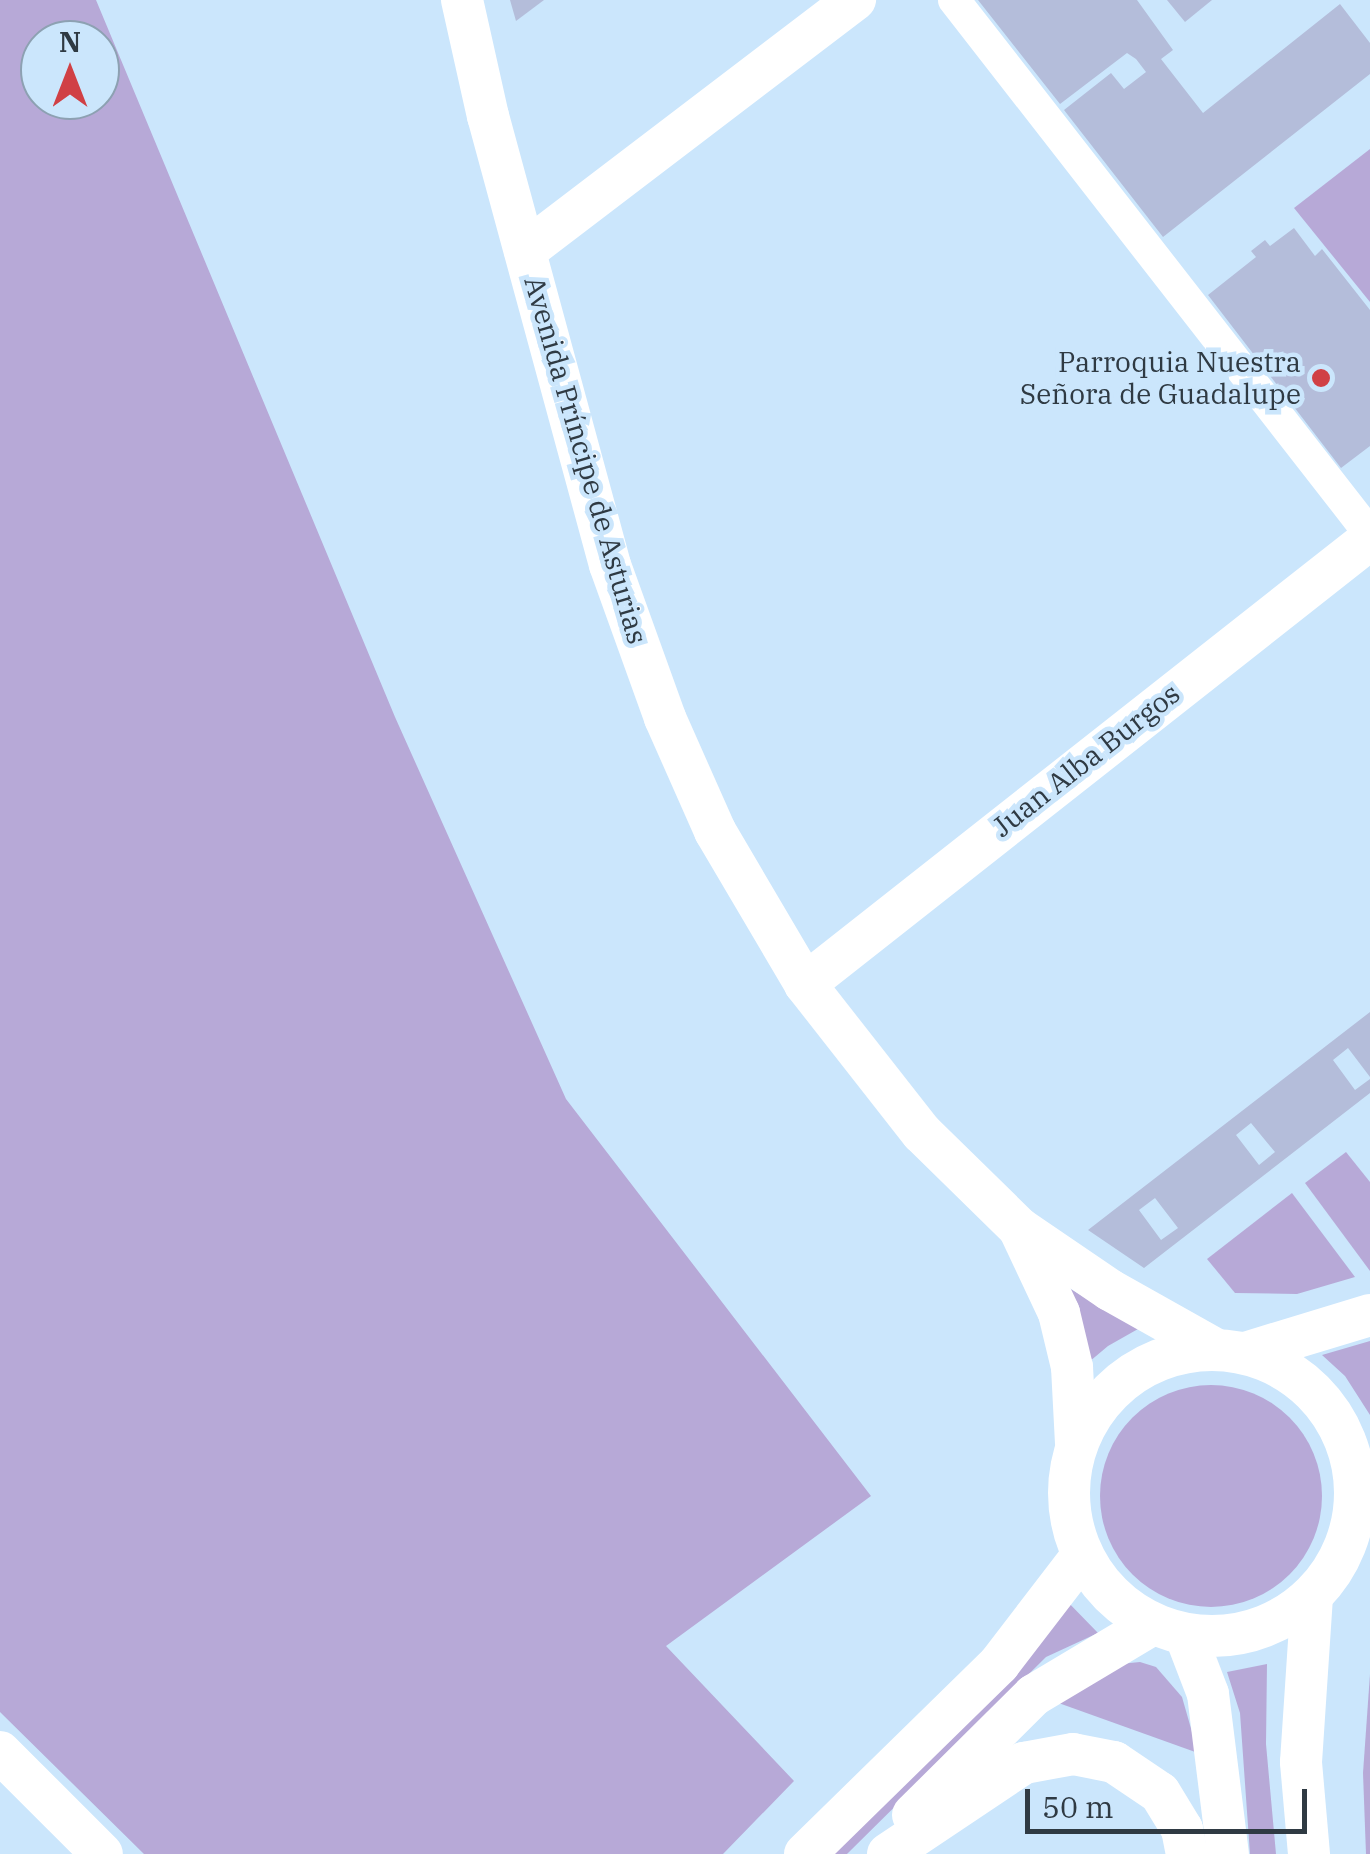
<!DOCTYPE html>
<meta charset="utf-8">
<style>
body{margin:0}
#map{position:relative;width:1370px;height:1854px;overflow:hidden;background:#cbe6fc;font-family:"IBM Plex Serif",serif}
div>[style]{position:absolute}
.green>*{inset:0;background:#b7a9d7}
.round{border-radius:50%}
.building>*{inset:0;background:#b4bdda}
.pedestrian>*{height:32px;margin:-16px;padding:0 16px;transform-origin:16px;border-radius:16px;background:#fff}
.minor>*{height:42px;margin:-21px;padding:0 21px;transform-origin:21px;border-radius:21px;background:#fff}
.minor>.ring{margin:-21px;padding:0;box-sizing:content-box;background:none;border:42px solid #fff;border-radius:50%}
.dots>*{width:28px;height:28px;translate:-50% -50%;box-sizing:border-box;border:5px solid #cbe6fc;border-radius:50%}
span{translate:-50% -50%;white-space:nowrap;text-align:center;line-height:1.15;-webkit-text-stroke:9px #cbe6fc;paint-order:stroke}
.poi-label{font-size:28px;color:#2f3a43}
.right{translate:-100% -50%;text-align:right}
.street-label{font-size:28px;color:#2f3a43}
.north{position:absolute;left:20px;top:20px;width:100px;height:100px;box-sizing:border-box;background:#cbe6fc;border:2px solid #8da1b2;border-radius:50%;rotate:0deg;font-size:28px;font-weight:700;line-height:40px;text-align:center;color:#2f3a43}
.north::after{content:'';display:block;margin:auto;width:35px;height:45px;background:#d04045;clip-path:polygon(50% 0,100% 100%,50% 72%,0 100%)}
.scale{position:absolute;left:1025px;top:1789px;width:282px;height:45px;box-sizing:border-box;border:5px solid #2f3a43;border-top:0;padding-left:12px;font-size:30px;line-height:35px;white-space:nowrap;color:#2f3a43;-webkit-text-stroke:8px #cbe6fc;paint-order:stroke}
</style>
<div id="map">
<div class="green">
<i style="clip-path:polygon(evenodd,0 0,96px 0,395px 717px,566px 1099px,871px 1496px,666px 1646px,794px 1781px,723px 1854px,144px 1854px,0 1712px,0 0,40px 40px,100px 40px,100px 100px,40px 100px,40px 40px)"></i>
<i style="clip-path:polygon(1370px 149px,1370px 302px,1294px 208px)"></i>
<i style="clip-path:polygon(1346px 1152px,1370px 1182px,1370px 1271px,1305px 1183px)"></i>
<i style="clip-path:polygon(1292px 1193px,1355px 1277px,1297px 1294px,1235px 1293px,1207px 1259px)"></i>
<i style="clip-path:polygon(1069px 1288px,1138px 1329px,1108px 1346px,1083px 1367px)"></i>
<i style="clip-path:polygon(1370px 1341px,1370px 1415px,1345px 1376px,1322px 1355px)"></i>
<i class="round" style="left:1100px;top:1385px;width:222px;height:222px"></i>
<i style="clip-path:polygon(1063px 1597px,1098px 1633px,1046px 1657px,847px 1854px,824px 1854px)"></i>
<i style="clip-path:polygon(1140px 1662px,1156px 1667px,1182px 1697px,1198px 1753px,1053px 1701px,1120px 1664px)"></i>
<i style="clip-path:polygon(1267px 1664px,1266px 1744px,1276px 1854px,1250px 1854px,1240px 1713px,1227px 1672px)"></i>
<i style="clip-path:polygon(1370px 1674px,1370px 1854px,1366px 1854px,1363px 1773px)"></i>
</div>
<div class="building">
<i style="clip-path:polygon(510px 0,544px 0,516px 21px)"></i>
<i style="clip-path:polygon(978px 0,1137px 0,1173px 50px,1161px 59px,1203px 113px,1340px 4px,1370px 43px,1370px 74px,1163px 237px,1064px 110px,1111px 73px,1124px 89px,1146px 72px,1136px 59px,1127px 53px,1060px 104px)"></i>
<i style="clip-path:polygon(1167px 0,1212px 0,1185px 22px)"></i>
<i style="clip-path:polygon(1294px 228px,1315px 256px,1322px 249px,1370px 310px,1370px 446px,1341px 468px,1208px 295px,1256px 257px,1251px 251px,1265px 240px,1270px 246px)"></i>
<i style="clip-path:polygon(evenodd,1370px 1012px,1370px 1077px,1348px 1048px,1333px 1060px,1355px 1090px,1370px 1079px,1370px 1093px,1144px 1268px,1088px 1230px,1370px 1012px,1251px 1123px,1275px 1152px,1259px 1165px,1236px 1135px,1251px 1123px,1370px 1012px,1155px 1198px,1178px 1228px,1161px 1240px,1139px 1210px,1155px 1198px)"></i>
</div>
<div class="pedestrian">
<i style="left:954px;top:0;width:677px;rotate:52.08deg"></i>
</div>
<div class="minor">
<i style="left:462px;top:0;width:119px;rotate:77.4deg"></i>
<i style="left:488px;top:116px;width:465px;rotate:74.8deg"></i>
<i style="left:610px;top:565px;width:163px;rotate:70.2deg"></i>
<i style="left:665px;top:718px;width:124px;rotate:66.1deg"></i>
<i style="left:715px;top:831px;width:178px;rotate:59.5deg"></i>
<i style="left:805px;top:984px;width:189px;rotate:51.9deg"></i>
<i style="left:922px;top:1133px;width:136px;rotate:44.4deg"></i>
<i style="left:1019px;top:1228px;width:110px;rotate:34.3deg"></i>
<i style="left:1110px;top:1290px;width:120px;rotate:29.3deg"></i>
<i style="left:525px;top:251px;width:415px;rotate:-37.3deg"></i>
<i style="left:805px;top:984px;width:719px;rotate:-38.22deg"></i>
<i style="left:1019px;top:1228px;width:94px;rotate:64.8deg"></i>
<i style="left:1059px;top:1313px;width:56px;rotate:76.5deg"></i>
<i style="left:1072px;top:1367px;width:76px;rotate:87deg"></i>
<i class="ring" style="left:1069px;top:1350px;width:244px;height:244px"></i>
<i style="left:1245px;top:1353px;width:131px;rotate:-16.9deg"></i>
<i style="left:1185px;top:1634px;width:64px;rotate:69deg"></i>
<i style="left:1208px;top:1694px;width:161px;rotate:82.9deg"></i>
<i style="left:0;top:1752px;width:144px;rotate:45deg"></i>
<i style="left:913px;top:1815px;width:170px;rotate:-44.8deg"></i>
<i style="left:1034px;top:1695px;width:139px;rotate:-30.8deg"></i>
<i style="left:805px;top:1854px;width:272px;rotate:-44.4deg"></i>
<i style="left:999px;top:1664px;width:136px;rotate:-52.5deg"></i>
<i style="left:888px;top:1854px;width:164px;rotate:-33.8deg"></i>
<i style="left:1024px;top:1763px;width:50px;rotate:-10.4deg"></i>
<i style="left:1073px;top:1754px;width:42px;rotate:11deg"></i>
<i style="left:1114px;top:1762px;width:55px;rotate:34deg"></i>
<i style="left:1160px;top:1793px;width:42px;rotate:58.6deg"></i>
<i style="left:1182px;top:1829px;width:25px;rotate:79deg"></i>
<i style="left:1309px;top:1854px;width:92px;rotate:-95deg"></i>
<i style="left:1301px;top:1762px;width:165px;rotate:-86.2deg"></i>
</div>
<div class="dots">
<i style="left:1321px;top:378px;background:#d04045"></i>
</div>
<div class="poi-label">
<span class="right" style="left:1301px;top:378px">Parroquia Nuestra<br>Señora de Guadalupe</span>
</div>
<div class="street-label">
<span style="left:586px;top:460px;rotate:74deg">Avenida Príncipe de Asturias</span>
<span style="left:1086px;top:760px;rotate:-38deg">Juan Alba Burgos</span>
</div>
<div class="north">N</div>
<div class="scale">50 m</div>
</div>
